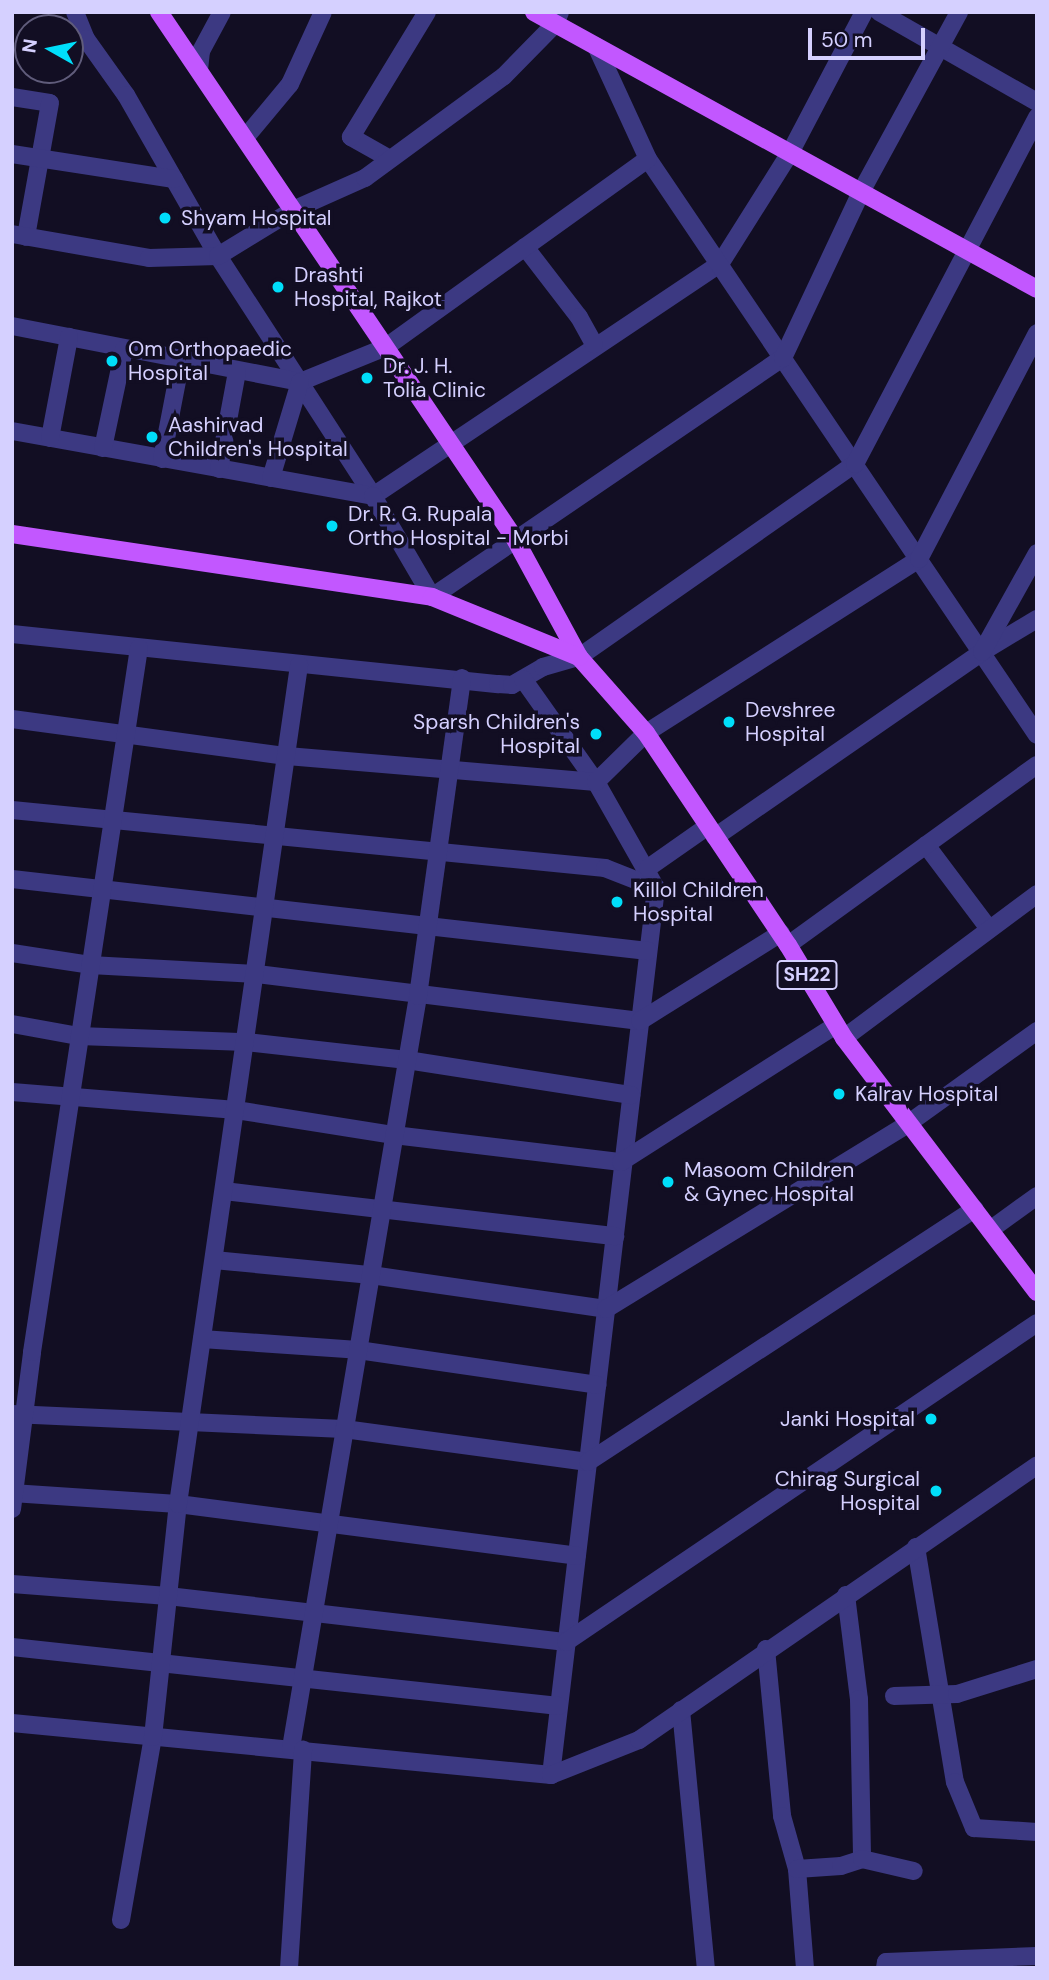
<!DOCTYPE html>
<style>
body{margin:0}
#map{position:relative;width:1049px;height:1980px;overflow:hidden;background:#120e23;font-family:"DM Sans",sans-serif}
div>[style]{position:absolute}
.minor>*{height:18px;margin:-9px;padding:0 9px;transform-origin:9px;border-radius:9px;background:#3c3982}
.major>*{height:18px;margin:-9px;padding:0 9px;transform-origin:9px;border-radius:9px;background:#c257ff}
.dots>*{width:19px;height:19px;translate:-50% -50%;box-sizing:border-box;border:4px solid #120e23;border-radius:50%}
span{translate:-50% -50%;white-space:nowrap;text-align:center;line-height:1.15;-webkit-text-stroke:7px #120e23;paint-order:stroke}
.shield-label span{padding:2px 5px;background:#120e23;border:2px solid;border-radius:5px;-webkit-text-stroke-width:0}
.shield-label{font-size:19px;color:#d5d0ff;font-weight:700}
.poi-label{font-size:21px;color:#d5d0ff}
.left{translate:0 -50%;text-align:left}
.right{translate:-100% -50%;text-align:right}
.frame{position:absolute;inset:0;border:14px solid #d5d0ff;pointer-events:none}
.north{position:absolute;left:14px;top:14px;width:70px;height:70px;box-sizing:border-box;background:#120e23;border:2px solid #605c7b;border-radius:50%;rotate:279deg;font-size:19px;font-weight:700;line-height:28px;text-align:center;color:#d5d0ff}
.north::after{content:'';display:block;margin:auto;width:24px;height:32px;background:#00defa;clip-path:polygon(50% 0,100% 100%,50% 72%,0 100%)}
.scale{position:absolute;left:808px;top:28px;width:117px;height:32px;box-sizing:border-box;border:4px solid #d5d0ff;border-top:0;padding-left:9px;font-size:21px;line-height:24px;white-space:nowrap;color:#d5d0ff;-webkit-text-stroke:5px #120e23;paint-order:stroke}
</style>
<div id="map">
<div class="minor">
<i style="left:75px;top:12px;width:29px;rotate:68deg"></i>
<i style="left:86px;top:39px;width:69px;rotate:54.5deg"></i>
<i style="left:126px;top:95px;width:185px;rotate:60.3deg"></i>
<i style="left:218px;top:256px;width:286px;rotate:57.1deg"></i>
<i style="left:373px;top:496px;width:417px;rotate:-33.8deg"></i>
<i style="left:720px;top:264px;width:131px;rotate:-57.8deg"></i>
<i style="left:790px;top:153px;width:159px;rotate:-62.3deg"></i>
<i style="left:879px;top:12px;width:182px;rotate:29.7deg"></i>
<i style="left:199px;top:70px;width:19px;rotate:-84deg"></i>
<i style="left:201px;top:51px;width:44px;rotate:-61.7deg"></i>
<i style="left:12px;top:97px;width:38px;rotate:9deg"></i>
<i style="left:50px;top:103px;width:136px;rotate:100.2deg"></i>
<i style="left:245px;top:138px;width:70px;rotate:-50.2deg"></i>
<i style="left:290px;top:84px;width:79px;rotate:-65.4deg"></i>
<i style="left:12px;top:154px;width:164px;rotate:8.8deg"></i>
<i style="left:390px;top:159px;width:45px;rotate:-150.6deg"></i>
<i style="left:351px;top:137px;width:146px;rotate:-58.7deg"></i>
<i style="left:648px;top:159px;width:695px;rotate:55.97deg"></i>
<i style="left:12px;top:234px;width:139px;rotate:9.9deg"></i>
<i style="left:149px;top:258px;width:69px;rotate:-1.7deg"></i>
<i style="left:218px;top:256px;width:88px;rotate:-31.5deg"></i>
<i style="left:293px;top:210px;width:79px;rotate:-24deg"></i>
<i style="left:365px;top:178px;width:172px;rotate:-36.3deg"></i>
<i style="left:504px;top:76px;width:73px;rotate:-45.6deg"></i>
<i style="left:555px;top:24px;width:13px;rotate:-67deg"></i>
<i style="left:525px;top:247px;width:88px;rotate:52.4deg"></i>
<i style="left:579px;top:317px;width:31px;rotate:61deg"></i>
<i style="left:12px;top:326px;width:293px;rotate:11deg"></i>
<i style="left:300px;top:382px;width:93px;rotate:-22.1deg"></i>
<i style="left:386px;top:347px;width:322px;rotate:-35.7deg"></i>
<i style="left:648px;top:159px;width:124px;rotate:-114.7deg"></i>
<i style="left:12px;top:431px;width:367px;rotate:10.2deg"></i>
<i style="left:373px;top:496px;width:117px;rotate:59.7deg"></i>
<i style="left:432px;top:597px;width:425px;rotate:-34.3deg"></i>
<i style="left:783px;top:358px;width:183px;rotate:-64.8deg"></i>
<i style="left:861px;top:192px;width:205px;rotate:-61.4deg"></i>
<i style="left:50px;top:438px;width:103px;rotate:-79.3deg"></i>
<i style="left:103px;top:448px;width:101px;rotate:-78deg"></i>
<i style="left:162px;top:459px;width:101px;rotate:-79.1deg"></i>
<i style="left:219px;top:469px;width:99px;rotate:-79.5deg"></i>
<i style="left:271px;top:478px;width:100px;rotate:-73.2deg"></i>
<i style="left:12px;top:634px;width:489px;rotate:5.9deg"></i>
<i style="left:498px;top:684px;width:14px;rotate:4deg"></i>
<i style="left:512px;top:685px;width:36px;rotate:-30deg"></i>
<i style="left:543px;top:667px;width:37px;rotate:-16deg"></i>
<i style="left:579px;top:657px;width:337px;rotate:-35deg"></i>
<i style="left:855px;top:464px;width:392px;rotate:-62.3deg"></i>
<i style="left:982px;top:652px;width:64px;rotate:-31deg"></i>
<i style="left:523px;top:679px;width:126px;rotate:54.7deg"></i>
<i style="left:596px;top:782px;width:122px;rotate:60.5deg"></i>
<i style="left:656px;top:888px;width:893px;rotate:96.75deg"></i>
<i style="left:12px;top:719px;width:277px;rotate:7.7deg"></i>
<i style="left:287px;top:756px;width:310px;rotate:4.8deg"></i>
<i style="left:596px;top:782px;width:70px;rotate:-44.4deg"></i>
<i style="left:646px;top:733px;width:324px;rotate:-32.5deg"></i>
<i style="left:919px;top:559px;width:255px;rotate:-62.4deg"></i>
<i style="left:12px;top:810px;width:596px;rotate:5.59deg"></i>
<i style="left:605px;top:868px;width:55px;rotate:21.4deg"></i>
<i style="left:715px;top:837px;width:325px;rotate:-34.7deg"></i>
<i style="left:982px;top:652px;width:113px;rotate:-60.9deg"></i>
<i style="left:926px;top:845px;width:105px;rotate:53.1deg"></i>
<i style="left:648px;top:868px;width:73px;rotate:-35deg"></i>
<i style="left:12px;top:879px;width:640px;rotate:6.46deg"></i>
<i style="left:788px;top:945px;width:307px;rotate:-35.9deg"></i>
<i style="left:12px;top:953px;width:79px;rotate:8.7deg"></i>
<i style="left:90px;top:965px;width:167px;rotate:3.1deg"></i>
<i style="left:257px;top:974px;width:386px;rotate:7deg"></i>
<i style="left:640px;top:1021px;width:166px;rotate:-32deg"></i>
<i style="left:12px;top:1024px;width:68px;rotate:10.2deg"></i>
<i style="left:79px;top:1036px;width:167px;rotate:2.1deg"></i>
<i style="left:246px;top:1042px;width:162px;rotate:6.4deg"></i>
<i style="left:407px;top:1060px;width:227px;rotate:8.9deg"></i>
<i style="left:844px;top:1038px;width:241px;rotate:-36.7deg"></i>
<i style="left:12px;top:1092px;width:225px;rotate:4.6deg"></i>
<i style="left:236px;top:1110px;width:160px;rotate:9deg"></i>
<i style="left:394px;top:1135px;width:229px;rotate:6.8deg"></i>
<i style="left:621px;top:1162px;width:255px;rotate:-32.5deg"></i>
<i style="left:224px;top:1191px;width:394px;rotate:6.6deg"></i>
<i style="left:990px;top:1230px;width:58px;rotate:-35.9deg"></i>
<i style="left:214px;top:1260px;width:158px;rotate:5.5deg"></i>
<i style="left:371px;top:1275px;width:237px;rotate:8.2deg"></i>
<i style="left:606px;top:1309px;width:356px;rotate:-31.5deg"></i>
<i style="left:909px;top:1123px;width:158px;rotate:-35.7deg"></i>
<i style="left:202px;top:1339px;width:156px;rotate:4deg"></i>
<i style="left:358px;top:1350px;width:242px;rotate:8.3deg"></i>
<i style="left:12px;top:1414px;width:332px;rotate:2.6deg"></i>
<i style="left:344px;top:1429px;width:246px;rotate:7.7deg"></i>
<i style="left:588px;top:1462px;width:462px;rotate:-33.2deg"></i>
<i style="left:12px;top:1493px;width:166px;rotate:3.8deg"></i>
<i style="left:178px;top:1504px;width:402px;rotate:7.4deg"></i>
<i style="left:12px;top:1509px;width:158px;rotate:-82.7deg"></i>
<i style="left:32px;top:1352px;width:712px;rotate:-81.36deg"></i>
<i style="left:916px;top:1547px;width:238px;rotate:80.6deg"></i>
<i style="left:955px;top:1782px;width:50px;rotate:67.6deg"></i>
<i style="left:974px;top:1828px;width:63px;rotate:3.6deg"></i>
<i style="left:12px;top:1584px;width:156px;rotate:4.4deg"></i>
<i style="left:168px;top:1596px;width:401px;rotate:6.6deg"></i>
<i style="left:566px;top:1642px;width:569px;rotate:-34.11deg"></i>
<i style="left:846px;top:1595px;width:105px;rotate:82.9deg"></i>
<i style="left:859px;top:1699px;width:160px;rotate:88.9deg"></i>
<i style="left:12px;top:1647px;width:550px;rotate:6.16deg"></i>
<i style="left:766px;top:1649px;width:168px;rotate:84.5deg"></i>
<i style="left:782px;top:1816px;width:55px;rotate:74.2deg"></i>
<i style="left:797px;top:1869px;width:99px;rotate:85.4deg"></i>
<i style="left:894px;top:1696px;width:63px;rotate:-1.8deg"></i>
<i style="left:957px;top:1694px;width:84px;rotate:-17.4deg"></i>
<i style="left:681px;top:1710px;width:259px;rotate:84.5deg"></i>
<i style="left:12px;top:1723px;width:542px;rotate:5.51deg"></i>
<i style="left:551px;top:1775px;width:95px;rotate:-21.7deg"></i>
<i style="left:639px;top:1740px;width:484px;rotate:-34.6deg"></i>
<i style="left:291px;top:1748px;width:763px;rotate:-80.41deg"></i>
<i style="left:418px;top:996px;width:321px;rotate:-82.1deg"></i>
<i style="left:797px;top:1869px;width:44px;rotate:-3.9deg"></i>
<i style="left:841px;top:1866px;width:22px;rotate:-18deg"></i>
<i style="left:862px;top:1859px;width:53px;rotate:13deg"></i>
<i style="left:121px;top:1920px;width:186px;rotate:-80.1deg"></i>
<i style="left:153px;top:1737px;width:234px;rotate:-83.9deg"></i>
<i style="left:178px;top:1504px;width:848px;rotate:-81.79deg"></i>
<i style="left:289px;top:1968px;width:219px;rotate:-86.3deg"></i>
<i style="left:885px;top:1968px;width:6px;rotate:-81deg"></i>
<i style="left:886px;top:1962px;width:151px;rotate:-2.3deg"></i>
</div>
<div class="major">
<i style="left:159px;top:12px;width:636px;rotate:55.96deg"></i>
<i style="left:515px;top:539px;width:134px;rotate:61.5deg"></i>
<i style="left:579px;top:657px;width:101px;rotate:48.6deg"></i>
<i style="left:646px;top:733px;width:255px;rotate:56.2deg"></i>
<i style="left:788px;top:945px;width:109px;rotate:58.9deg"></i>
<i style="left:844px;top:1038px;width:319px;rotate:52.8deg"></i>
<i style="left:534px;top:12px;width:574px;rotate:28.84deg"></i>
<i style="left:12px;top:534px;width:425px;rotate:8.5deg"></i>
<i style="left:432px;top:597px;width:159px;rotate:22.2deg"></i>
</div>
<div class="dots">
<i style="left:165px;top:218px;background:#00defa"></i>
<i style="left:278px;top:287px;background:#00defa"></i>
<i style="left:112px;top:361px;background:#00defa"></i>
<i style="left:367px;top:378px;background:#00defa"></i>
<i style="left:152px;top:437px;background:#00defa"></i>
<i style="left:332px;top:526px;background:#00defa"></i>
<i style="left:729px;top:722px;background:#00defa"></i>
<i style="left:596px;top:734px;background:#00defa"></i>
<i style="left:617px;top:902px;background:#00defa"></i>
<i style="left:839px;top:1094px;background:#00defa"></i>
<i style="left:668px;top:1182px;background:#00defa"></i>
<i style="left:931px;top:1419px;background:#00defa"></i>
<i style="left:936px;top:1491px;background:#00defa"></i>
</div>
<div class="shield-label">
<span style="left:807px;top:975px">SH22</span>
</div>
<div class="poi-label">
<span class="left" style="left:181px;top:218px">Shyam Hospital</span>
<span class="left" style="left:294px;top:287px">Drashti<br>Hospital, Rajkot</span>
<span class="left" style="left:128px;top:361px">Om Orthopaedic<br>Hospital</span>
<span class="left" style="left:383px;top:378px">Dr. J. H.<br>Tolia Clinic</span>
<span class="left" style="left:168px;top:437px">Aashirvad<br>Children's Hospital</span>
<span class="left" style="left:348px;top:526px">Dr. R. G. Rupala<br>Ortho Hospital - Morbi</span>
<span class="left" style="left:745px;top:722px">Devshree<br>Hospital</span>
<span class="right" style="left:580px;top:734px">Sparsh Children's<br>Hospital</span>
<span class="left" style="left:633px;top:902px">Killol Children<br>Hospital</span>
<span class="left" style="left:855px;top:1094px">Kalrav Hospital</span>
<span class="left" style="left:684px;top:1182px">Masoom Children<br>&amp; Gynec Hospital</span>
<span class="right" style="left:915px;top:1419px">Janki Hospital</span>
<span class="right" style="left:920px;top:1491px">Chirag Surgical<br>Hospital</span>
</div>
<div class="frame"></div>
<div class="north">N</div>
<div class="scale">50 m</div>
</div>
